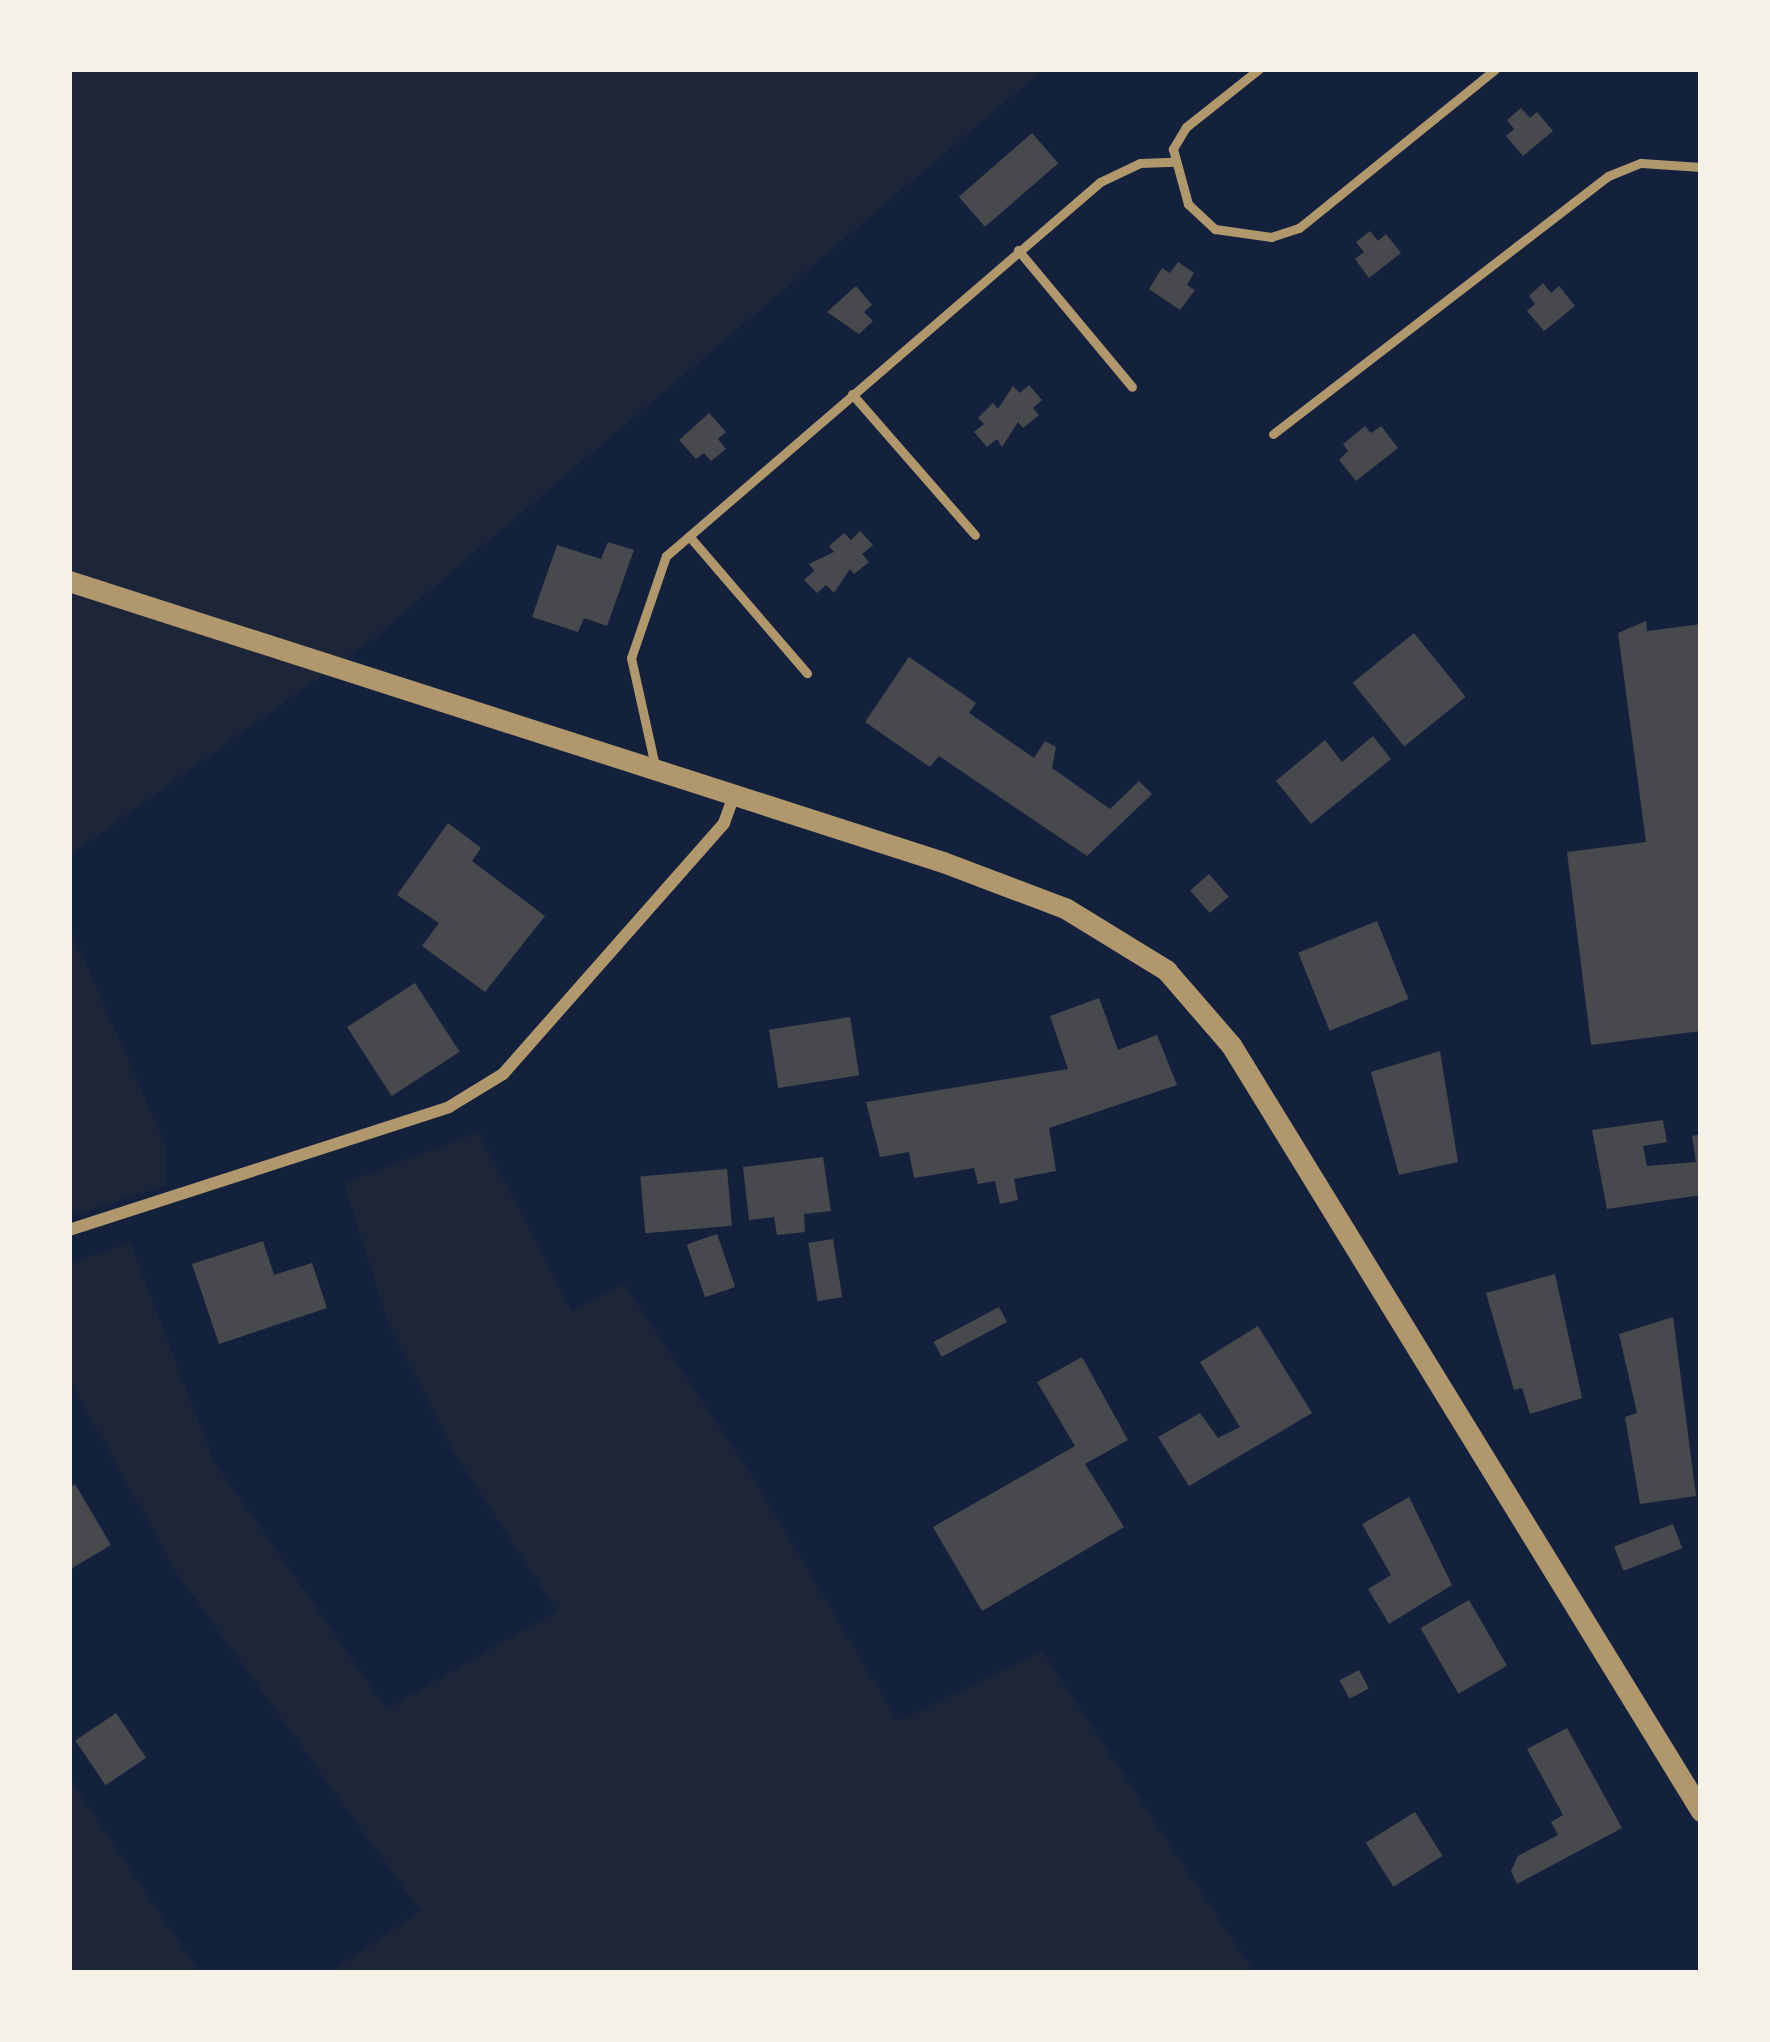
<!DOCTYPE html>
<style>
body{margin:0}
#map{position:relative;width:1770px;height:2042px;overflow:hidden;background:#14213d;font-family:"Space Grotesk",sans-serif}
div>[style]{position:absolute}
.green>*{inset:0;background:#1d2539}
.building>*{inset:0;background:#48494c;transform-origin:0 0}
.service>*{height:9px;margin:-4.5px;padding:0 4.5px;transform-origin:4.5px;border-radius:4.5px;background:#b1986c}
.minor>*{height:12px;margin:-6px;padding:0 6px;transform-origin:6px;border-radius:6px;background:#b1986c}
.tertiary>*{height:21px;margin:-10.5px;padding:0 10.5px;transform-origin:10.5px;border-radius:10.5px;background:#b1986c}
span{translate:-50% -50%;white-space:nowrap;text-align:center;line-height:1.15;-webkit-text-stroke:10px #f6f1e7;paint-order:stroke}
.frame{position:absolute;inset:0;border:72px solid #f6f1e7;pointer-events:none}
</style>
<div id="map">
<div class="green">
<i style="clip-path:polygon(69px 69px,1044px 69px,373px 639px,69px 856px)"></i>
<i style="clip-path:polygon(69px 925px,165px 1143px,167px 1185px,69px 1217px)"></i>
<i style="clip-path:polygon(479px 1132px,572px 1311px,624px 1284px,748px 1469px,898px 1721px,1042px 1651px,1255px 1973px,328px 1973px,420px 1911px,176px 1572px,69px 1380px,69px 1264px,130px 1242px,214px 1461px,387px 1709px,557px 1611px,451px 1448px,388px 1323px,344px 1183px)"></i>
<i style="clip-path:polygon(69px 1777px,200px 1973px,69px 1973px)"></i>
</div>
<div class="building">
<i style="clip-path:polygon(1521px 108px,1530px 118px,1537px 112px,1553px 131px,1523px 156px,1506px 136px,1514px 129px,1507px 120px)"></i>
<i style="left:1032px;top:133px;width:40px;height:97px;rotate:49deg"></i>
<i style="clip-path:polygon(1370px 231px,1378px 241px,1386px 234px,1401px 253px,1369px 278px,1355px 259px,1364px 252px,1356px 242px)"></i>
<i style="clip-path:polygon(1178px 262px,1194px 273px,1187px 285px,1195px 290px,1180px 310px,1149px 289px,1162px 268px,1170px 273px)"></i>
<i style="clip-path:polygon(1543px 283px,1551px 293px,1559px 286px,1575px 306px,1544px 331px,1527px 311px,1535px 304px,1529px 296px)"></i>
<i style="clip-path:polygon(856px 286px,872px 305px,864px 312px,873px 321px,859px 334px,827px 312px)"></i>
<i style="clip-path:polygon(1029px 385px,1042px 400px,1033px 408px,1039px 415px,1023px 428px,1018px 422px,1002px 447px,997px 439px,987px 447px,974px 432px,984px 424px,978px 418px,993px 403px,998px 409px,1013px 386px,1020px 393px)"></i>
<i style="clip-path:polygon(709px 413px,726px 432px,718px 439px,726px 449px,711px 461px,704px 453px,696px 459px,679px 440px)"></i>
<i style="clip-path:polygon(1365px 426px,1371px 433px,1381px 426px,1398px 448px,1356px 481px,1339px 460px,1348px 451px,1343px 444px)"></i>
<i style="clip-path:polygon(860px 531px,873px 545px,862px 554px,869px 562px,854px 574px,850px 569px,834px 593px,826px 585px,817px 593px,804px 580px,814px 571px,809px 564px,834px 552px,829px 546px,844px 533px,851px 540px)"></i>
<i style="clip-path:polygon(608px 542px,634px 550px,607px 626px,584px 618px,578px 632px,532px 617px,557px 545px,601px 559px)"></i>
<i style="clip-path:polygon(1646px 621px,1647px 631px,1701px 624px,1701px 1031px,1591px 1045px,1567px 852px,1646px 842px,1618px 633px)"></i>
<i style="left:1414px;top:633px;width:82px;height:79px;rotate:51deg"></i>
<i style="clip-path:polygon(909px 657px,976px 703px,969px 713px,1034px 758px,1045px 741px,1056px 747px,1052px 768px,1110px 809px,1139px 781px,1152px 794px,1087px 856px,939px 756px,930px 767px,865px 722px)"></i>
<i style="clip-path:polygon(1373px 736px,1391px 759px,1311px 824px,1276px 781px,1325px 740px,1342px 762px)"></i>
<i style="clip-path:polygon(448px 823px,481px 848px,472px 861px,545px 916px,485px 992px,422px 946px,439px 923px,397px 895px)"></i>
<i style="left:1209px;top:874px;width:30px;height:25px;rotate:49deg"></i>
<i style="left:1377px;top:921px;width:84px;height:85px;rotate:68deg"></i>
<i style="left:415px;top:983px;width:82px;height:81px;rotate:57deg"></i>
<i style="clip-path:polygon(1099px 998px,1118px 1050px,1157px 1035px,1177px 1085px,1049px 1128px,1056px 1171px,1014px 1179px,1018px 1200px,1000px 1204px,995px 1181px,978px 1184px,974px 1168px,914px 1178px,909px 1152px,880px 1157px,866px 1102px,1068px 1069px,1050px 1016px)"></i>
<i style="left:850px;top:1017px;width:59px;height:82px;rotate:81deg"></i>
<i style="clip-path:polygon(1440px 1051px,1458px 1162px,1399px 1175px,1371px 1072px)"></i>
<i style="clip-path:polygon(1663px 1120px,1667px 1142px,1643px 1146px,1647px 1166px,1696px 1162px,1692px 1136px,1701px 1134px,1701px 1195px,1607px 1209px,1592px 1130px)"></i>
<i style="clip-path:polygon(823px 1157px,831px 1211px,804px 1214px,805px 1232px,777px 1235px,774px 1217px,749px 1220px,743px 1167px)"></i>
<i style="left:727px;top:1169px;width:57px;height:87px;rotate:85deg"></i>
<i style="left:717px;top:1234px;width:56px;height:32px;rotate:71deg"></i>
<i style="left:833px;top:1239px;width:59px;height:25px;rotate:81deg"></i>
<i style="clip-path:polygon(263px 1241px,274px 1275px,312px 1263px,327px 1308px,219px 1344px,192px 1264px)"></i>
<i style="clip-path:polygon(1555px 1274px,1582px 1398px,1530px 1414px,1522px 1388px,1514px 1390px,1486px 1293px)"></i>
<i style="left:999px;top:1307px;width:17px;height:74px;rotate:62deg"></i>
<i style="clip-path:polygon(1673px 1317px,1696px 1496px,1640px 1504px,1625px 1417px,1637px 1413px,1619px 1334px)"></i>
<i style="clip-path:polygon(1258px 1326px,1312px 1413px,1189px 1486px,1158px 1437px,1200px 1413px,1218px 1438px,1240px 1427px,1200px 1362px)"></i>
<i style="clip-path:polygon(1082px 1357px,1128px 1440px,1085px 1464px,1124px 1527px,982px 1611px,933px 1527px,1075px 1446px,1037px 1382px)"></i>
<i style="clip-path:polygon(75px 1484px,111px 1545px,69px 1570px,69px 1488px)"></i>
<i style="clip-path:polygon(1409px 1497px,1452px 1585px,1389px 1624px,1368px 1589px,1391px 1575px,1362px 1524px)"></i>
<i style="left:1673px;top:1524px;width:26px;height:63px;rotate:69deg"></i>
<i style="left:1469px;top:1600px;width:76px;height:56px;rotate:60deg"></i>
<i style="left:1359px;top:1670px;width:21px;height:22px;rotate:62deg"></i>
<i style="left:116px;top:1713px;width:54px;height:49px;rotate:56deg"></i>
<i style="clip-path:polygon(1567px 1728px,1622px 1828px,1517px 1884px,1511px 1871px,1518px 1856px,1558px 1835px,1551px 1822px,1563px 1815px,1527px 1749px)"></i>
<i style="left:1415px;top:1812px;width:52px;height:58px;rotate:58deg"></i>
</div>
<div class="service">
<i style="left:1259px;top:69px;width:93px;rotate:141.5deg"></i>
<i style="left:1186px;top:127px;width:26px;rotate:121deg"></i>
<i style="left:1173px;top:149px;width:57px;rotate:74.7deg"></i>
<i style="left:1188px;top:204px;width:37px;rotate:43deg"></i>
<i style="left:1215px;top:229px;width:57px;rotate:8.1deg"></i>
<i style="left:1271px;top:237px;width:29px;rotate:-18deg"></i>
<i style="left:1299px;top:228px;width:252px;rotate:-39deg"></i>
<i style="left:1018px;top:250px;width:178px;rotate:50.2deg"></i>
<i style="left:852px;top:394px;width:187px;rotate:48.9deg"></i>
<i style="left:1273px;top:434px;width:423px;rotate:-37.6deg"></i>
<i style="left:1608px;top:176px;width:35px;rotate:-22deg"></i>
<i style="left:1641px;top:163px;width:60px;rotate:3.8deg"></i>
<i style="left:689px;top:536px;width:181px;rotate:49.3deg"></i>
<i style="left:655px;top:766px;width:111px;rotate:-102.5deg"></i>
<i style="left:631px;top:658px;width:108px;rotate:-71.1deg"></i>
<i style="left:666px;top:556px;width:573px;rotate:-40.75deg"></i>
<i style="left:1100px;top:182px;width:44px;rotate:-25.4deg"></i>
<i style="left:1140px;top:163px;width:34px;rotate:-2deg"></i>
</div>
<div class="minor">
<i style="left:69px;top:1230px;width:399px;rotate:-17.9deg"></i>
<i style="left:449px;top:1107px;width:63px;rotate:-31.4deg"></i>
<i style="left:503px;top:1074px;width:334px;rotate:-48.6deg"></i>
<i style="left:724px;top:823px;width:29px;rotate:-70deg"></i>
</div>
<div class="tertiary">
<i style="left:69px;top:581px;width:918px;rotate:17.82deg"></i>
<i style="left:943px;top:862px;width:130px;rotate:20.7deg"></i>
<i style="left:1065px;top:908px;width:119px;rotate:31.5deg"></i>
<i style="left:1166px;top:970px;width:99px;rotate:49.1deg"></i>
<i style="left:1231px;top:1045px;width:899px;rotate:58.47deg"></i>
</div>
<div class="frame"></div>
</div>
